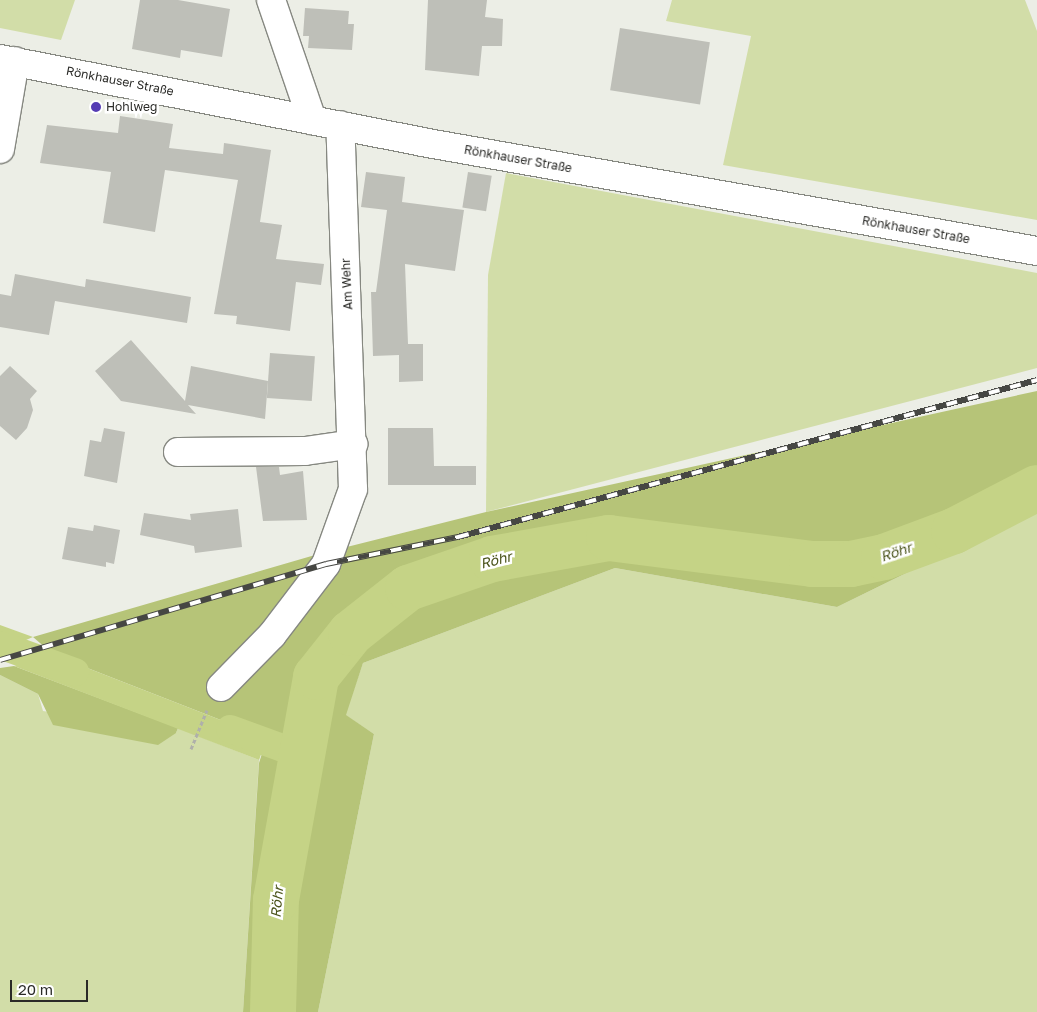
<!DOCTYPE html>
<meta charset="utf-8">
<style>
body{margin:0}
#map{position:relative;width:1037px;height:1012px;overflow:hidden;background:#eceee6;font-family:"Golos Text",sans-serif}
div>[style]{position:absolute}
.green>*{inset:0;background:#d2dda8}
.forest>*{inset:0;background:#b6c478}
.water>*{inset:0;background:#c5d386}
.canal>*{height:28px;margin:-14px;padding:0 14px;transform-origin:14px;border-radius:14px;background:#c5d386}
.river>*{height:46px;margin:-23px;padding:0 23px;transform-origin:23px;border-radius:23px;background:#c5d386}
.building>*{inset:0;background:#bebfb8;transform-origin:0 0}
.path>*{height:3px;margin-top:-1.5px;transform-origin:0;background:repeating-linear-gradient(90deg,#afb0aa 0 4px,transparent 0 6.5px)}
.roads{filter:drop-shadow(1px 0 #868881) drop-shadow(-1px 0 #868881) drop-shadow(0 1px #868881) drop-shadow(0 -1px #868881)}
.minor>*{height:28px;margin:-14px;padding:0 14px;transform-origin:14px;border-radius:14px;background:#fff}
.major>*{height:28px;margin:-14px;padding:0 14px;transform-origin:14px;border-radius:14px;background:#fff}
.rail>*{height:5.5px;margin-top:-2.75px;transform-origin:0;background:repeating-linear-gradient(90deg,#fff 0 11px,#464743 0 22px);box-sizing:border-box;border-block:1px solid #464743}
.dots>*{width:14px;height:14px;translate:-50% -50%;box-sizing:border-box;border:2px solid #fff;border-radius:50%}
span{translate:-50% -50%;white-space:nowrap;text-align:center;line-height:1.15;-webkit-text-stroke:5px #fff;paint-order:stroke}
.street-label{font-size:12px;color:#2a2a27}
.poi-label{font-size:12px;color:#2a2a27}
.left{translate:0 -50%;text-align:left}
.water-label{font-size:14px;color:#4a531b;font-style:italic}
.scale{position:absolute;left:10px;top:980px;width:78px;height:22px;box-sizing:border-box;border:2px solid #2a2a27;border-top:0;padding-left:6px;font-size:15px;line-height:18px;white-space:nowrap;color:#2a2a27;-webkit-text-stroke:4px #fff;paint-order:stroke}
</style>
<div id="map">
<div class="green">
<i style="clip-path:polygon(0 0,75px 0,61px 40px,0 28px)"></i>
<i style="clip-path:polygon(672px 0,1025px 0,1037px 31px,1037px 220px,723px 165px,751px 36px,666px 21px)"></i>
<i style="clip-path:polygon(506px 173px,1037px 273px,1037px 368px,486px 512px,488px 275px)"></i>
<i style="clip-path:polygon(1037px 509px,1037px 1012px,318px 1012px,374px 734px,345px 715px,363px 663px,615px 568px,837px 607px)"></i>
<i style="clip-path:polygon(0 675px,38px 694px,43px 711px,176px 733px,178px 728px,259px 760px,243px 1012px,0 1012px)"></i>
</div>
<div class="forest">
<i style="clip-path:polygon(1037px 391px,1037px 509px,837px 607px,615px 568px,363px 663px,346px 715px,374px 734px,318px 1012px,243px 1012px,259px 763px,267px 738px,54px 655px,33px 637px,315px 555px,486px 512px)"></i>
<i style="clip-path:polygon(14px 666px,178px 728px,176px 733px,158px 745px,53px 725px,38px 694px,0 675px,0 668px)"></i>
</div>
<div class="water">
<i style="clip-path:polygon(0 625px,33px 637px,0 651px)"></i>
<i style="clip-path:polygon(54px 655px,267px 738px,259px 760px,14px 666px)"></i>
</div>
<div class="canal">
<i style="left:0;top:645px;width:80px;rotate:19.8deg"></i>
<i style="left:230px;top:729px;width:73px;rotate:19.9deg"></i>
</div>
<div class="river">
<i style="left:273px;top:1012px;width:112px;rotate:-88.5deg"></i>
<i style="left:276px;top:900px;width:227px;rotate:-79.8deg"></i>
<i style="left:316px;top:677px;width:56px;rotate:-51.5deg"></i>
<i style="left:351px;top:633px;width:73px;rotate:-38.3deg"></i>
<i style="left:408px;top:588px;width:89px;rotate:-19deg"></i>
<i style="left:492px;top:559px;width:119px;rotate:-10.2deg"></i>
<i style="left:609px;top:538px;width:205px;rotate:7.3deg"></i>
<i style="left:812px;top:564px;width:39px"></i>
<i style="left:851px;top:564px;width:34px;rotate:-12deg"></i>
<i style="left:884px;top:557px;width:75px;rotate:-20.4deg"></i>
<i style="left:954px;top:531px;width:93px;rotate:-27.4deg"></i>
</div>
<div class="building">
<i style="clip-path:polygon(140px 0,178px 0,230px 9px,222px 57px,181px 50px,180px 58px,132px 49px)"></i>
<i style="clip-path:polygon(428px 0,487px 0,485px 17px,503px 19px,502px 46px,482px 46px,479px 76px,425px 70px)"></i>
<i style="clip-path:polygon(305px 8px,349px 11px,348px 24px,354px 24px,352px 50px,308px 48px,309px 36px,303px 36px)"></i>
<i style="left:620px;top:28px;width:91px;height:63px;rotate:9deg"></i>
<i style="clip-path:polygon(120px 116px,173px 124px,169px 148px,223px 154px,224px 143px,271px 150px,260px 222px,282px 225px,276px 259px,324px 264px,321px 285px,296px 282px,290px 331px,236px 324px,237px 316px,214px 314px,238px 180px,165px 170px,155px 232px,103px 223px,111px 172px,40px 163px,47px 125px,118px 133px)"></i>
<i style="clip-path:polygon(366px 172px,405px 177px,402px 202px,464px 210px,455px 271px,405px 264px,408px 344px,423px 344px,423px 381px,399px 382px,399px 355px,373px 356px,371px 292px,376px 292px,387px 210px,361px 207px)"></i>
<i style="left:468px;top:172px;width:24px;height:36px;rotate:9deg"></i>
<i style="clip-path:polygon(15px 274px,85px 287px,86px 279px,191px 297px,187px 323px,55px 301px,49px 335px,0 327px,0 294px,11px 296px)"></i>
<i style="clip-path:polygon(131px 340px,185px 401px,191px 366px,268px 381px,265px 419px,188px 405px,196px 414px,121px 401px,95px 371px)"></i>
<i style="left:270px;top:353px;width:45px;height:45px;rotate:4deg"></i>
<i style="clip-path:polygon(10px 366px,37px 391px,30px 399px,33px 410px,27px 428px,16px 440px,0 426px,0 376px)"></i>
<i style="clip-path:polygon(104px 428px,125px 432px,117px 483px,84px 476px,90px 440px,101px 442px)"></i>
<i style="clip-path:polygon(388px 428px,433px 428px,434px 466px,476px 466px,476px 485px,388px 485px)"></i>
<i style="clip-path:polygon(256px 467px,279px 467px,280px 475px,303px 471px,307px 520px,263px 521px)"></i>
<i style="clip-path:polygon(238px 509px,242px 547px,195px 553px,194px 546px,140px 535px,144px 513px,191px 520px,190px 514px)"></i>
<i style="clip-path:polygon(94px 525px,120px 530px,114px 564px,106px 562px,106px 567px,62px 559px,68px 527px,93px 531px)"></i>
</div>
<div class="path">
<i style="left:191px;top:749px;width:42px;rotate:-67.7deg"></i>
</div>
<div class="roads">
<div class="minor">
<i style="left:271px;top:0;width:127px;rotate:71.1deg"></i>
<i style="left:0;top:149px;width:89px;rotate:-80.3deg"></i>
<i style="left:178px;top:452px;width:127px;rotate:-0.5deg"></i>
<i style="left:305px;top:451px;width:49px;rotate:-8.1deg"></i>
<i style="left:221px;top:687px;width:73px;rotate:-45.6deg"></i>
<i style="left:272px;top:635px;width:89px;rotate:-52.7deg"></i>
<i style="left:326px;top:564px;width:80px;rotate:-70.2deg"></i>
<i style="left:353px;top:489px;width:364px;rotate:-92deg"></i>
</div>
<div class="major">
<i style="left:0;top:59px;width:430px;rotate:11.1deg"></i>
<i style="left:422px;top:142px;width:625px;rotate:10.05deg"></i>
</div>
</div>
<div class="rail">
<i style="left:0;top:660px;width:340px;rotate:-16.4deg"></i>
<i style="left:326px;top:564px;width:135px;rotate:-11.6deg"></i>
<i style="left:458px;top:537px;width:600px;rotate:-15.17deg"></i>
</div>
<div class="dots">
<i style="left:96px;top:107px;background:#553cb4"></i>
</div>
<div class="street-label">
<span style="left:120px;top:81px;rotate:11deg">Rönkhauser Straße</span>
<span style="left:518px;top:159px;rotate:10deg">Rönkhauser Straße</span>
<span style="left:916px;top:230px;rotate:10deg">Rönkhauser Straße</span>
<span style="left:347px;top:284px;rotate:-93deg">Am Wehr</span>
</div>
<div class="poi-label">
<span class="left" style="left:106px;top:107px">Hohlweg</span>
</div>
<div class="water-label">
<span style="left:896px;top:552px;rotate:-19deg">Röhr</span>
<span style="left:496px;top:560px;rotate:-14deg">Röhr</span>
<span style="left:277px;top:902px;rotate:-85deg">Röhr</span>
</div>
<div class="scale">20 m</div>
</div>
